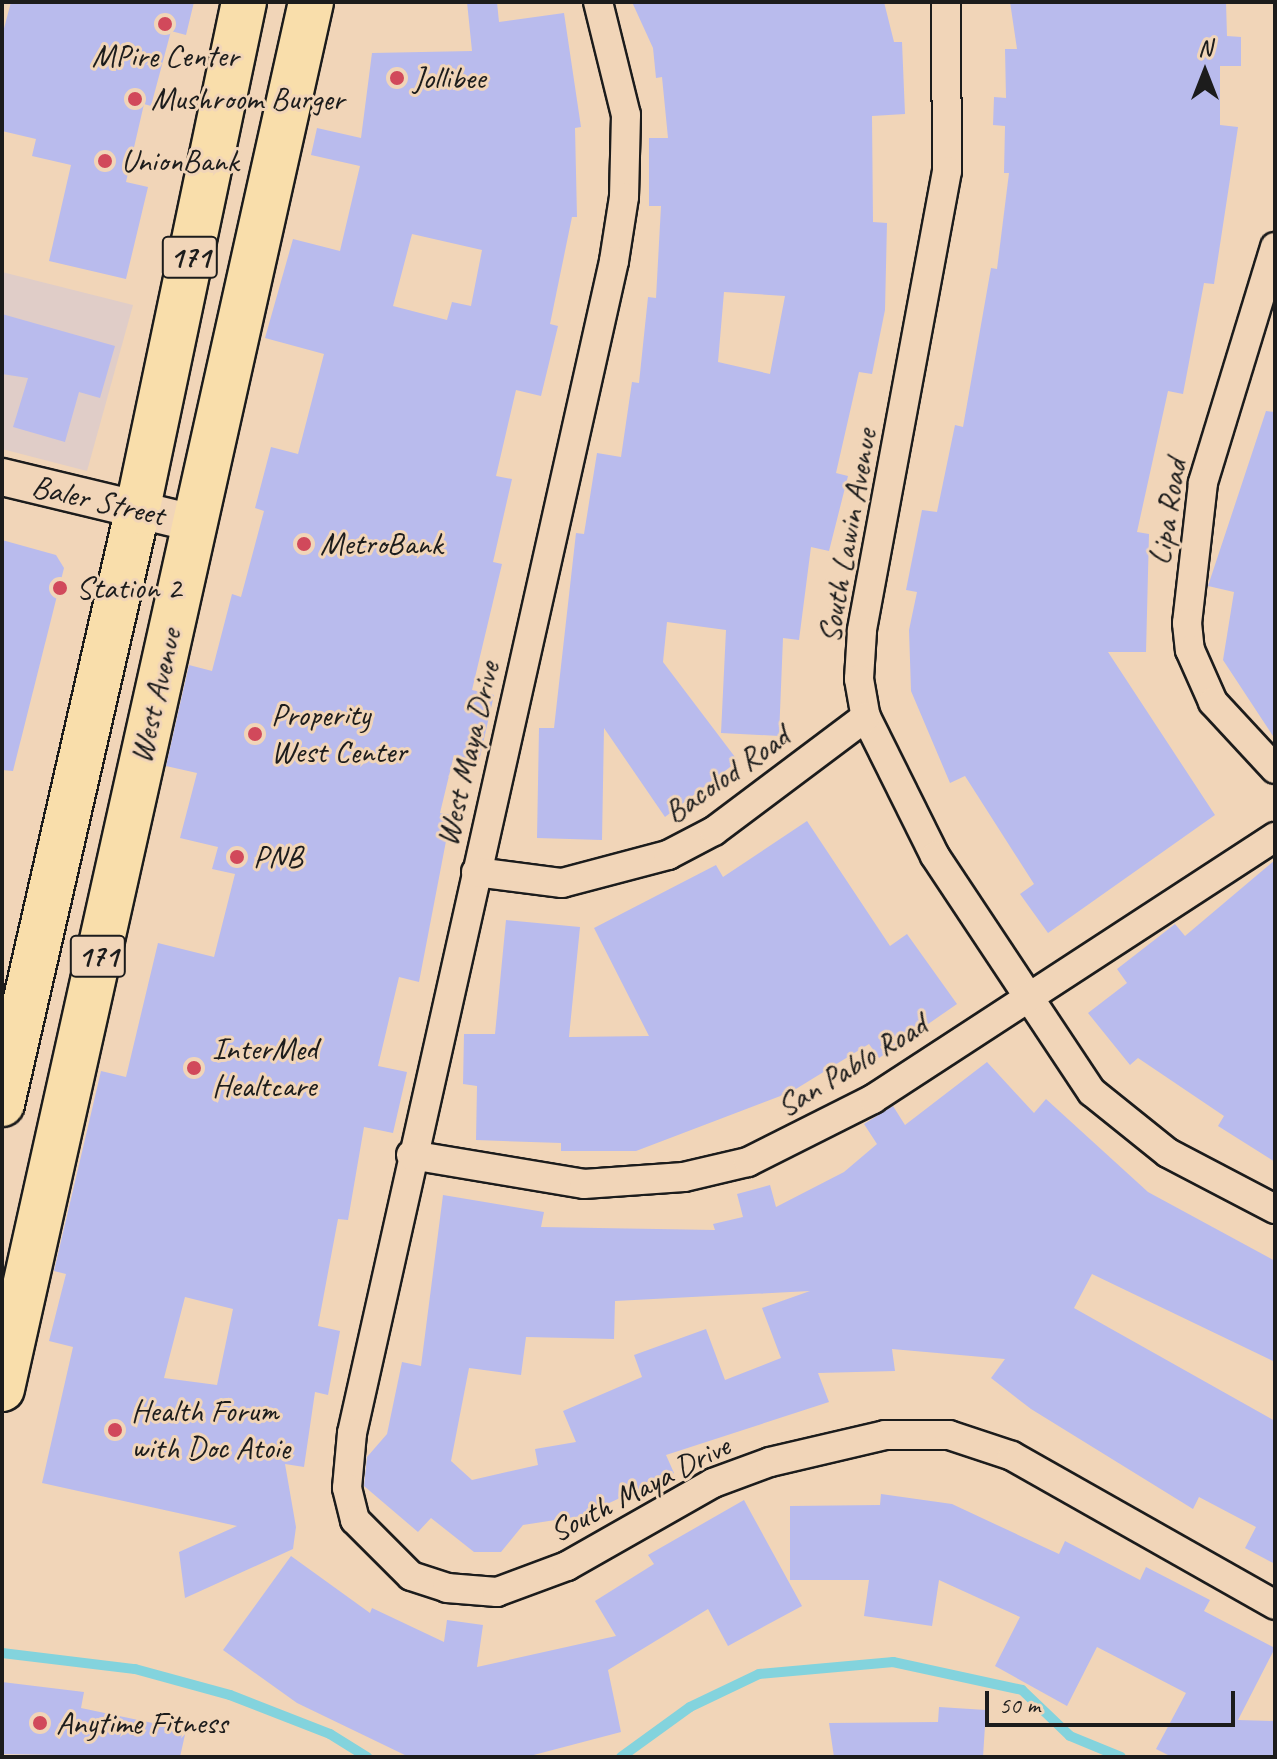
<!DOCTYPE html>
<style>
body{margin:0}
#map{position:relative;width:1277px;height:1759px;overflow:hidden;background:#f1d5b8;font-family:Caveat,sans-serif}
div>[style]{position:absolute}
.built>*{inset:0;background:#e0cdc8}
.stream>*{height:10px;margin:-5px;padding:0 5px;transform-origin:5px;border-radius:5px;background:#83d3dd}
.building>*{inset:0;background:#b9bbed}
.roads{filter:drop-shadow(2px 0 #1c1c1c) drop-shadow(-2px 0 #1c1c1c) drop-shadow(0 2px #1c1c1c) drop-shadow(0 -2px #1c1c1c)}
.minor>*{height:28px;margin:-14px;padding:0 14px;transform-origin:14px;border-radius:14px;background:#f1d5b8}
.tertiary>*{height:36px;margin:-18px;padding:0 18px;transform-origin:18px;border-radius:18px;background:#f1d5b8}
.primary>*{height:44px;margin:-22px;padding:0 22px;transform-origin:22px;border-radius:22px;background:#f9deab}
.dots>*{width:22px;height:22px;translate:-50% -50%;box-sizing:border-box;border:4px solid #f1d5b8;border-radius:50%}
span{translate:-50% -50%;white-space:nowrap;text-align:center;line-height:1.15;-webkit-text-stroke:6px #f1d5b8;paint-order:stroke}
.shield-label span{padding:2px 6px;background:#f1d5b8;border:2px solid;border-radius:6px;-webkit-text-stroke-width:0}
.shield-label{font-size:30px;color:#1c1c1c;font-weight:700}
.poi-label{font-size:32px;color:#1c1c1c}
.left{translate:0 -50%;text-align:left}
.street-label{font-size:32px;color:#1c1c1c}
.frame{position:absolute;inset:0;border:4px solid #1c1c1c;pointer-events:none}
.north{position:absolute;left:1165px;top:32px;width:80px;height:80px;-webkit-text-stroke:6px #f1d5b8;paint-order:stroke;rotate:0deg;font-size:22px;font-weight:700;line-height:32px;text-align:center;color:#1c1c1c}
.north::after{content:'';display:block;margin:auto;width:28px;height:36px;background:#1c1c1c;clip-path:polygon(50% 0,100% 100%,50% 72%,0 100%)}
.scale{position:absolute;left:985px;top:1691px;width:250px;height:36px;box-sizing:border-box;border:4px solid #1c1c1c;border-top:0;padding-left:10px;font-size:24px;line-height:28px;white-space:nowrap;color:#1c1c1c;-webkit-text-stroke:6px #f1d5b8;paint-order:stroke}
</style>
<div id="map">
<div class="built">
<i style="clip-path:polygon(2px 272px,133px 305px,87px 471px,2px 449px)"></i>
</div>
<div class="stream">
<i style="left:2px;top:1653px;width:134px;rotate:6.9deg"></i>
<i style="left:135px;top:1669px;width:98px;rotate:15.3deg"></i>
<i style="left:230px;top:1695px;width:107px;rotate:21.3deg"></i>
<i style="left:330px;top:1734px;width:44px;rotate:31.9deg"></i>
<i style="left:621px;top:1757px;width:85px;rotate:-35.9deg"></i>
<i style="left:690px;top:1707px;width:76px;rotate:-25.6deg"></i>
<i style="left:759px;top:1674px;width:135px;rotate:-5.1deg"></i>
<i style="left:893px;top:1662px;width:132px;rotate:12.2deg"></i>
<i style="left:1022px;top:1690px;width:66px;rotate:43.8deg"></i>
<i style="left:1070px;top:1736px;width:55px;rotate:22.4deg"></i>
</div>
<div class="building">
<i style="clip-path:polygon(11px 2px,194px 2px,186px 35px,171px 31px,151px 106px,144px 104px,126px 182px,148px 187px,126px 279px,49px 261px,71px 165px,32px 156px,36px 139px,2px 131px,2px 36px)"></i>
<i style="clip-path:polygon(evenodd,467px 2px,497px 2px,499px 22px,564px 13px,581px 127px,575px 128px,577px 217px,572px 217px,550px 324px,558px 326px,541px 396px,516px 390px,496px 476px,512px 479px,493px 562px,502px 564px,472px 690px,494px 695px,479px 761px,454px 755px,440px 813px,451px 815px,419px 982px,399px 977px,378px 1066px,407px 1072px,393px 1133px,364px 1127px,348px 1220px,338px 1219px,318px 1326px,340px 1331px,328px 1395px,315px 1392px,304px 1467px,285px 1464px,296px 1527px,293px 1549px,185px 1598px,179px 1552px,237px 1526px,42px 1483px,73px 1347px,49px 1341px,66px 1274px,54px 1271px,101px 1071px,126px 1077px,158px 943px,214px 957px,235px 874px,212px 869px,218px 847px,180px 838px,197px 773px,166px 766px,189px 665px,212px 671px,232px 594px,241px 597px,264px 511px,255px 508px,271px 447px,298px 454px,324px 354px,265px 338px,293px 239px,340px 251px,360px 166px,311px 155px,317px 128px,361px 138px,372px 53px,472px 51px,467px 2px,412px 234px,482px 250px,471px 306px,452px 302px,447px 320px,393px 306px,412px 234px,467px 2px,185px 1297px,233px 1309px,217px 1385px,164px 1378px,185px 1297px)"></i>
<i style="clip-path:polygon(evenodd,632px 2px,884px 2px,894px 42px,902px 42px,905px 114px,872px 116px,873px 222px,887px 223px,885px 310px,872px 374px,859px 372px,836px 473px,848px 476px,829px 551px,811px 547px,799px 640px,783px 638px,779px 736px,721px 733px,726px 630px,667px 622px,663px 662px,738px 761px,665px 817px,604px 728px,602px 840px,537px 838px,539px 728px,554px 728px,576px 533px,584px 534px,597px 453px,621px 457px,632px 382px,639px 383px,648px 297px,656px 298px,661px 206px,649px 206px,649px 138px,668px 138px,662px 77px,656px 78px,653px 48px,632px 2px,724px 292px,785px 296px,770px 374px,718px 362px,724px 292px)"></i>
<i style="clip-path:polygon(1010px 2px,1226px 2px,1227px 36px,1241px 37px,1241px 66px,1220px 66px,1220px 125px,1238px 127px,1214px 284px,1204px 283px,1183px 394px,1168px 391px,1137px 532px,1149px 534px,1146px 652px,1108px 652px,1215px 815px,1048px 933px,1020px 894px,1034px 884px,965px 776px,950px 783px,911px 691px,909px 630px,917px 592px,906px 590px,922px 510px,937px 512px,955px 425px,963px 427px,991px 268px,997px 269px,1009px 173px,1004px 173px,1005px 126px,993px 125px,994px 97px,1006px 98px,1005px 49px,1017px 49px)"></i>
<i style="clip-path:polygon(2px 314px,115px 346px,100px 398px,79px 392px,65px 442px,13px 427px,28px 378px,2px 374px)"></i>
<i style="clip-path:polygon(1266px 411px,1275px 412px,1275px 739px,1223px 660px,1234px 592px,1208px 586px)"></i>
<i style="clip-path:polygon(2px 540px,56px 555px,64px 568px,13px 771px,2px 770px)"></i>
<i style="clip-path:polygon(807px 821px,890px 946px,907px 934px,957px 1004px,879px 1058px,869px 1044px,791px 1092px,636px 1151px,561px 1151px,561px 1143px,476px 1140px,477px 1086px,463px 1084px,464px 1034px,495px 1034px,506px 920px,580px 927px,569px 1037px,649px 1036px,594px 928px,716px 865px,723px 877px)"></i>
<i style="clip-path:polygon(1275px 860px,1275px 1162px,1218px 1126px,1224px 1116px,1138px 1058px,1130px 1065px,1088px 1013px,1127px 983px,1117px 969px,1175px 924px,1185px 936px)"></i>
<i style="clip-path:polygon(evenodd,987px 1062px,1034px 1113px,1046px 1099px,1148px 1192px,1275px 1261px,1275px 1362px,1092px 1274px,1074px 1308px,1275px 1421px,1275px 1564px,1245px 1548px,1256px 1527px,1199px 1497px,1193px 1509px,1031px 1409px,991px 1378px,1005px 1359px,892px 1349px,895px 1371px,818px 1373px,829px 1402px,666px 1455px,674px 1473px,581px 1516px,523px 1525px,501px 1552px,474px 1552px,431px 1518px,418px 1532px,364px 1486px,367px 1457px,387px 1434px,402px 1362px,421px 1366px,443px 1195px,544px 1212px,541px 1227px,715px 1230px,713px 1224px,743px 1217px,737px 1194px,770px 1185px,776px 1207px,844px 1172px,877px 1144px,864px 1124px,893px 1106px,905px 1125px,987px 1062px,810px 1291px,762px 1308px,781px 1358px,725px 1380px,706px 1329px,634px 1355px,642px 1377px,563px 1411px,576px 1442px,535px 1449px,538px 1465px,472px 1480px,451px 1461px,469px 1368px,521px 1375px,526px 1337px,614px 1339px,615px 1301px,810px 1291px)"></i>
<i style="clip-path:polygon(881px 1494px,952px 1504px,1059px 1554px,1065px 1541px,1140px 1580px,1146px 1567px,1210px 1600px,1204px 1611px,1275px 1648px,1238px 1720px,1275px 1721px,1275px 1757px,1172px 1757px,1156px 1749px,1186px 1693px,1097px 1647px,1067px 1706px,995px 1666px,1020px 1617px,939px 1580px,932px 1626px,864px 1616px,869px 1580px,790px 1580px,790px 1506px,880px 1505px)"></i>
<i style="clip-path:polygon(744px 1500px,802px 1606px,728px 1646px,708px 1609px,608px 1670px,621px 1732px,526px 1757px,409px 1757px,297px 1703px,223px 1650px,291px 1556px,370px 1613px,372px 1608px,444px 1642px,447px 1620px,483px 1625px,477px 1667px,616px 1636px,595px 1601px,654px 1564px,648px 1555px)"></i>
<i style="clip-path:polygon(2px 1682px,84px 1692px,81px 1708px,186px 1730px,180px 1757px,2px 1754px)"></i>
<i style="clip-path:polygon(939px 1707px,986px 1710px,983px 1757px,834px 1757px,829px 1723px,938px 1722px)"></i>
</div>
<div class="roads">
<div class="minor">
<i style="left:598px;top:2px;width:116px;rotate:76.1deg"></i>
<i style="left:626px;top:115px;width:82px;rotate:91.4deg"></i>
<i style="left:624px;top:197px;width:65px;rotate:98.9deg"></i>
<i style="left:614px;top:261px;width:1201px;rotate:102.6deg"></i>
<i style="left:352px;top:1433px;width:55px;rotate:95.2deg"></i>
<i style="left:347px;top:1488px;width:33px;rotate:76deg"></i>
<i style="left:355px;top:1520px;width:79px;rotate:45deg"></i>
<i style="left:411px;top:1576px;width:38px;rotate:18deg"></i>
<i style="left:447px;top:1588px;width:50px;rotate:4.6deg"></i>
<i style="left:497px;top:1592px;width:75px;rotate:-20.4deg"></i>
<i style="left:567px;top:1566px;width:168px;rotate:-29.6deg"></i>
<i style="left:713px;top:1483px;width:61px;rotate:-20.2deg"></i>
<i style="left:770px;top:1462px;width:118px;rotate:-13.2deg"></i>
<i style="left:885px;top:1435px;width:64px"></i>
<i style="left:949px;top:1435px;width:66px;rotate:18.4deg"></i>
<i style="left:1012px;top:1456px;width:302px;rotate:29.5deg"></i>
<i style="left:946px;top:2px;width:169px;rotate:89.7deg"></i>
<i style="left:947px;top:171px;width:468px;rotate:100.5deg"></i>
<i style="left:862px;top:631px;width:48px;rotate:93.6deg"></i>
<i style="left:859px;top:679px;width:39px;rotate:80deg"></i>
<i style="left:866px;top:717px;width:155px;rotate:63.6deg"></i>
<i style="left:935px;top:856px;width:283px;rotate:56.4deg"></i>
<i style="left:1092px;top:1092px;width:97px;rotate:38.8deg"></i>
<i style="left:1168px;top:1153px;width:121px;rotate:27.6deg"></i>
<i style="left:1275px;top:247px;width:247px;rotate:107deg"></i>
<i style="left:1203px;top:483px;width:141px;rotate:96.5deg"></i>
<i style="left:1187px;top:623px;width:27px;rotate:84deg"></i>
<i style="left:1190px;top:650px;width:57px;rotate:66.1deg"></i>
<i style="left:1213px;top:702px;width:91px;rotate:47.2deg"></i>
<i style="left:476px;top:872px;width:87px;rotate:7.3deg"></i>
<i style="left:562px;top:883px;width:110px;rotate:-14.8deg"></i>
<i style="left:668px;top:855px;width:52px;rotate:-27.6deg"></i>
<i style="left:714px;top:831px;width:190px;rotate:-36.9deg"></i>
<i style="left:411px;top:1155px;width:175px;rotate:9.5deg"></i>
<i style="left:584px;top:1184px;width:100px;rotate:-4deg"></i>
<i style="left:684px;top:1177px;width:66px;rotate:-13.2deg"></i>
<i style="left:748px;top:1162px;width:140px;rotate:-26.7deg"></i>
<i style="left:873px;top:1099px;width:480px;rotate:-33.1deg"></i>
</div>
<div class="tertiary">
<i style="left:2px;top:477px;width:197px;rotate:13.5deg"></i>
</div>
<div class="primary">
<i style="left:2px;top:1104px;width:607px;rotate:-77.15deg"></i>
<i style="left:137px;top:512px;width:521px;rotate:-78.15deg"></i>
<i style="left:2px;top:1389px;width:1421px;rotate:-77.44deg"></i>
</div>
</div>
<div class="dots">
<i style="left:165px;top:24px;background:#d1495b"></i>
<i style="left:397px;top:78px;background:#d1495b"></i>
<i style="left:135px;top:99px;background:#d1495b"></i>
<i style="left:105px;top:161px;background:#d1495b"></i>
<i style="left:304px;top:544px;background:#d1495b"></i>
<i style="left:60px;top:588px;background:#d1495b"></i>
<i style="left:255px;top:734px;background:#d1495b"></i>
<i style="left:237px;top:857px;background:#d1495b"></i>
<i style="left:194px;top:1068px;background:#d1495b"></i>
<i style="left:115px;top:1430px;background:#d1495b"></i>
<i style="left:40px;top:1723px;background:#d1495b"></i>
</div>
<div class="shield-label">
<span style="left:190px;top:257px">171</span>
<span style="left:98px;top:956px">171</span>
</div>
<div class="poi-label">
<span style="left:165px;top:56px">MPire Center</span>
<span class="left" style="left:413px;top:78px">Jollibee</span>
<span class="left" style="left:151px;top:99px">Mushroom Burger</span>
<span class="left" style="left:121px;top:161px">UnionBank</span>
<span class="left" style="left:320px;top:544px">MetroBank</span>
<span class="left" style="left:76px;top:588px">Station 2</span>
<span class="left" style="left:271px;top:734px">Properity<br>West Center</span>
<span class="left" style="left:253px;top:857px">PNB</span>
<span class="left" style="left:212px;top:1068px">InterMed<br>Healtcare</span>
<span class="left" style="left:131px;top:1430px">Health Forum<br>with Doc Atoie</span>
<span class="left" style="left:56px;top:1723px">Anytime Fitness</span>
</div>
<div class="street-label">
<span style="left:98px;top:501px;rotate:13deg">Baler Street</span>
<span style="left:1168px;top:512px;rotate:-81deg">Lipa Road</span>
<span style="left:848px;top:536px;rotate:-80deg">South Lawin Avenue</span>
<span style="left:156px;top:696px;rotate:-77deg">West Avenue</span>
<span style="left:468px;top:754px;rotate:-77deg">West Maya Drive</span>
<span style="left:727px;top:775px;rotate:-35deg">Bacolod Road</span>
<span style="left:852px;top:1066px;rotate:-31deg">San Pablo Road</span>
<span style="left:640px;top:1489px;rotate:-27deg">South Maya Drive</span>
</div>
<div class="frame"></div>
<div class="north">N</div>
<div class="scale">50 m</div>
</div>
